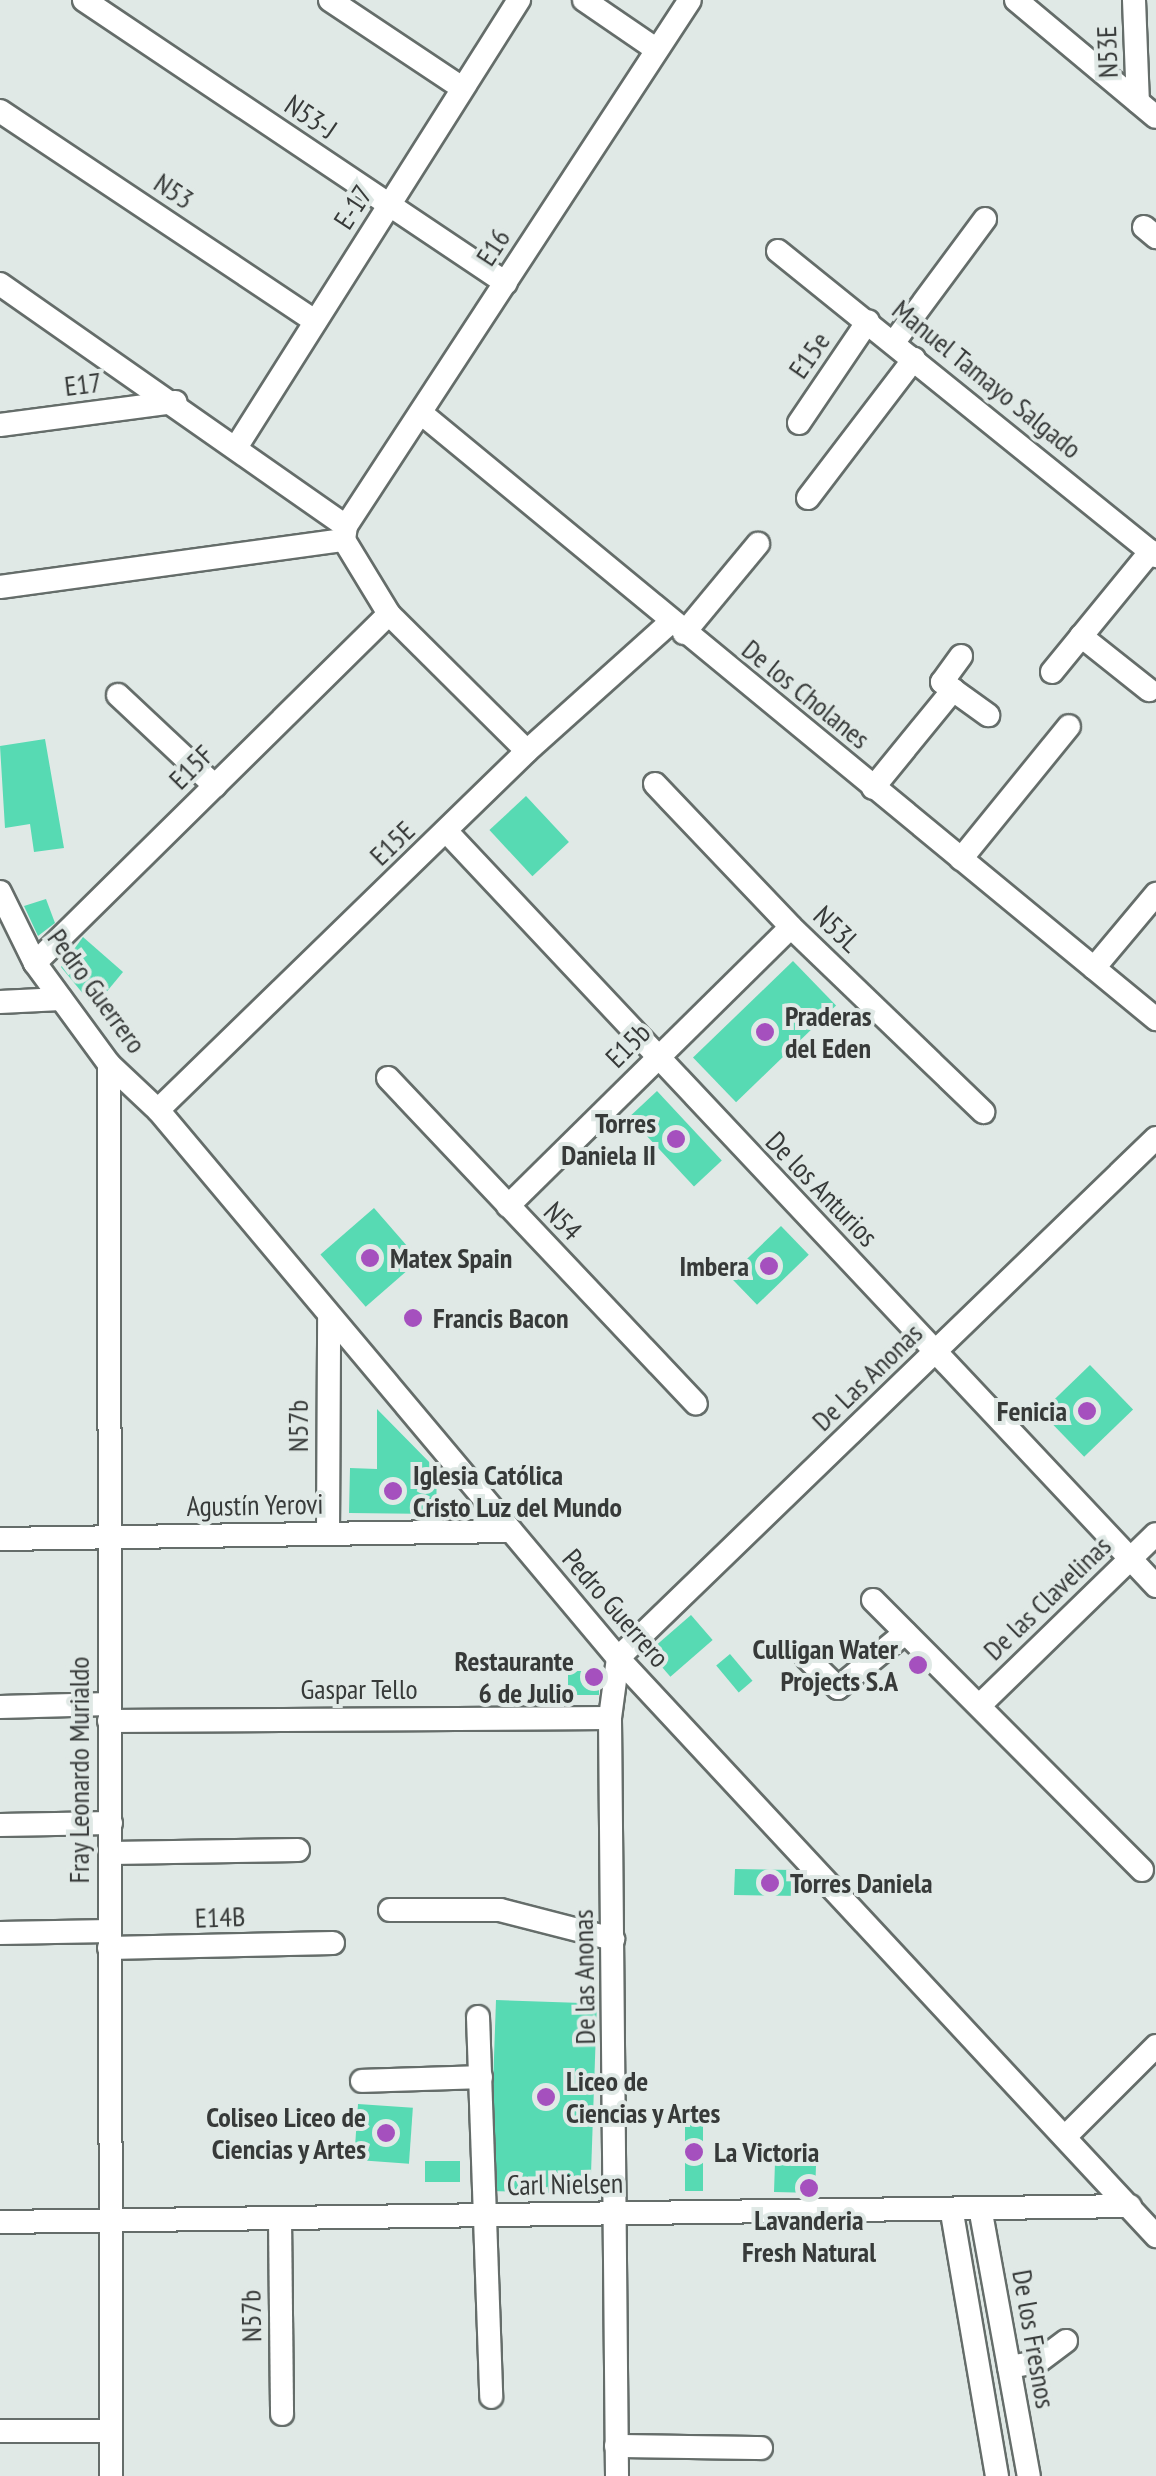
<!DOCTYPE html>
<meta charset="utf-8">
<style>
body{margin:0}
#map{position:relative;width:1156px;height:2476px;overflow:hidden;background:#e0e9e6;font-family:"PT Sans Narrow",sans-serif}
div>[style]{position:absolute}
.building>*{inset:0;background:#57dab3;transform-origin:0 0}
.roads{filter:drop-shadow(2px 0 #656d6a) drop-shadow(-2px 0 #656d6a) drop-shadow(0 2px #656d6a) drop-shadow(0 -2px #656d6a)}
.minor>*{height:22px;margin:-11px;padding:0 11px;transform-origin:11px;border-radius:11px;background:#fff}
.dots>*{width:28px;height:28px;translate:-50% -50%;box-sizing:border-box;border:5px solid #e0e9e6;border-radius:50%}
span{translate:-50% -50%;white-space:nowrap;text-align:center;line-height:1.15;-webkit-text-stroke:8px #e0e9e6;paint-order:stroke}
.street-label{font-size:28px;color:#373a39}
.poi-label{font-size:28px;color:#373a39;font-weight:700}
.left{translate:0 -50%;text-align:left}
.right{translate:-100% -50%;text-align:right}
</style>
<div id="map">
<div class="building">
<i style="clip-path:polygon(45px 739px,64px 848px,34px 852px,30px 824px,5px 828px,0 746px)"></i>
<i style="left:526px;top:796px;width:63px;height:50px;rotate:47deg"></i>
<i style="clip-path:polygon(46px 899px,55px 923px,38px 936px,24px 906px)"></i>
<i style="clip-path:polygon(83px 937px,123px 972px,94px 1007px,61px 967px)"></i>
<i style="left:793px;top:961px;width:62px;height:139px;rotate:46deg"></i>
<i style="left:657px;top:1091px;width:95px;height:38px;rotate:47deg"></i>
<i style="left:374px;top:1208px;width:69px;height:71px;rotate:49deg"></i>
<i style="left:781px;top:1226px;width:40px;height:72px;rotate:46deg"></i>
<i style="left:1090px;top:1365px;width:62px;height:68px;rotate:46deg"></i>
<i style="clip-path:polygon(377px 1409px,437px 1470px,436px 1514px,349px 1513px,350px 1468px,377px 1469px)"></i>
<i style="left:691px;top:1615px;width:33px;height:56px;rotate:49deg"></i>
<i style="left:730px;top:1654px;width:35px;height:18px;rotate:50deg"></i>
<i style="left:568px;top:1671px;width:31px;height:24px"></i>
<i style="clip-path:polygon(735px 1869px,795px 1870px,806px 1882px,806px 1896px,734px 1895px)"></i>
<i style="left:496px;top:2000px;width:101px;height:191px;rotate:2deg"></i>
<i style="left:358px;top:2104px;width:55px;height:56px;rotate:4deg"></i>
<i style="left:685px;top:2114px;width:18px;height:77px"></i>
<i style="clip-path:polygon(798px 2155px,810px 2155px,810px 2165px,816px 2166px,815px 2193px,774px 2192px,775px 2162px,793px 2162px)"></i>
<i style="left:425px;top:2161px;width:35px;height:21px"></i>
</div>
<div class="roads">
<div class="minor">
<i style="left:84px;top:0;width:508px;rotate:33.85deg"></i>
<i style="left:330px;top:0;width:159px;rotate:33.7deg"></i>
<i style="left:584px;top:0;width:88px;rotate:34.4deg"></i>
<i style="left:1016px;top:0;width:182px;rotate:39.9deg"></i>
<i style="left:1134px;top:0;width:102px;rotate:87.8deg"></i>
<i style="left:0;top:111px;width:379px;rotate:33.7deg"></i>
<i style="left:1144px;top:227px;width:16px;rotate:40deg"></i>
<i style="left:778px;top:251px;width:486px;rotate:38.9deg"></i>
<i style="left:0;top:284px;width:422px;rotate:35deg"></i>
<i style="left:894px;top:342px;width:153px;rotate:-53.5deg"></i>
<i style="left:421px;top:413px;width:953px;rotate:39.51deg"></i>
<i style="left:799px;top:423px;width:123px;rotate:-55.9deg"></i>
<i style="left:0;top:425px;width:177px;rotate:-7.5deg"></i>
<i style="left:237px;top:446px;width:528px;rotate:-57.7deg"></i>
<i style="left:808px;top:498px;width:175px;rotate:-52.7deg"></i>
<i style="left:344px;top:540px;width:14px;rotate:-82deg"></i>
<i style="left:346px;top:526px;width:628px;rotate:-56.82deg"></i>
<i style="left:344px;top:540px;width:87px;rotate:58.7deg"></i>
<i style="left:389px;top:614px;width:194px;rotate:44.8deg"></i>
<i style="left:0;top:587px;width:347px;rotate:-7.8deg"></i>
<i style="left:684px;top:633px;width:116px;rotate:-50.3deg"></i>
<i style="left:1081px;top:636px;width:87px;rotate:38.5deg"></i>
<i style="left:961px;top:656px;width:32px;rotate:126deg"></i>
<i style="left:942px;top:682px;width:57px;rotate:35.7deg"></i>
<i style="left:1052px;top:672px;width:156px;rotate:-50.7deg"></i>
<i style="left:118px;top:695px;width:133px;rotate:43.2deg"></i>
<i style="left:655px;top:784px;width:197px;rotate:46.4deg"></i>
<i style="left:791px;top:927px;width:267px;rotate:43.9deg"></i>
<i style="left:873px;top:788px;width:127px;rotate:-50.8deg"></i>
<i style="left:447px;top:832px;width:1035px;rotate:46.76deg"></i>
<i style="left:961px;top:859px;width:171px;rotate:-50.9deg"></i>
<i style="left:0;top:892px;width:79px;rotate:63.8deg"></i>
<i style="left:35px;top:963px;width:125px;rotate:53.8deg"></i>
<i style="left:109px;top:1064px;width:67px;rotate:43.2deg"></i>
<i style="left:158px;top:1110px;width:715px;rotate:49.99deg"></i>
<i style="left:618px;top:1658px;width:790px;rotate:47.05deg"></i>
<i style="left:35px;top:963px;width:497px;rotate:-44.6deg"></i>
<i style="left:1094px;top:968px;width:97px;rotate:-50deg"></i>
<i style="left:0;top:1002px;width:61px;rotate:-2.8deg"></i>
<i style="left:109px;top:1064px;width:1412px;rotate:89.92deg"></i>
<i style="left:388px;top:1078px;width:448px;rotate:46.6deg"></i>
<i style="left:158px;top:1110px;width:515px;rotate:-44.21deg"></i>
<i style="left:527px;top:751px;width:193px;rotate:-41.9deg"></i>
<i style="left:508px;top:1206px;width:397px;rotate:-44.6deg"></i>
<i style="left:328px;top:1534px;width:216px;rotate:-89.7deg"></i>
<i style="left:0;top:1539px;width:511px;rotate:-0.9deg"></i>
<i style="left:873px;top:1600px;width:381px;rotate:45.1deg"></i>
<i style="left:618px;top:1658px;width:748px;rotate:-44.03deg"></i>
<i style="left:807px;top:1658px;width:43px;rotate:44.1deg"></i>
<i style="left:838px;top:1688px;width:87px;rotate:-39.4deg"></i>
<i style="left:980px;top:1705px;width:245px;rotate:-44.2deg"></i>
<i style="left:0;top:1707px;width:109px;rotate:-1.6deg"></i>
<i style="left:109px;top:1721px;width:501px;rotate:-0.34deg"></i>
<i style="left:0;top:1825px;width:111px;rotate:-1deg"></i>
<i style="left:111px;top:1853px;width:187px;rotate:-0.9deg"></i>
<i style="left:390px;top:1910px;width:110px"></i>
<i style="left:500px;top:1910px;width:117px;rotate:14.4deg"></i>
<i style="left:0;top:1933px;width:110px;rotate:-1deg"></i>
<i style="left:109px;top:1948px;width:224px;rotate:-1.3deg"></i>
<i style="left:478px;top:2017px;width:380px;rotate:88deg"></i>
<i style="left:362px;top:2081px;width:119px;rotate:-1.9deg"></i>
<i style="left:1067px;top:2135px;width:126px;rotate:-45deg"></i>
<i style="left:952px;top:2213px;width:267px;rotate:80.3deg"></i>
<i style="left:981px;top:2213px;width:267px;rotate:79.7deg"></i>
<i style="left:280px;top:2218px;width:196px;rotate:89.4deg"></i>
<i style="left:0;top:2222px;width:1130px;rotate:-0.81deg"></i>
<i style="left:1009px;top:2367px;width:29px;rotate:-10deg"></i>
<i style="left:1038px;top:2362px;width:35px;rotate:-37deg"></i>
<i style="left:0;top:2431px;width:110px"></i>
<i style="left:616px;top:2446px;width:145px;rotate:0.8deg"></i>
<i style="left:617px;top:2476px;width:758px;rotate:-90.53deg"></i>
<i style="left:610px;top:1718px;width:61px;rotate:-82.4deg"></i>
</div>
</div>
<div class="dots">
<i style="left:765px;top:1032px;background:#a550be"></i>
<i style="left:676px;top:1139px;background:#a550be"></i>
<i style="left:370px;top:1258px;background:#a550be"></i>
<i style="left:769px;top:1266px;background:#a550be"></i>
<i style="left:413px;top:1318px;background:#a550be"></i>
<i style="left:1087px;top:1411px;background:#a550be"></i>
<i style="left:393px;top:1491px;background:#a550be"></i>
<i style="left:918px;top:1665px;background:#a550be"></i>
<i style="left:594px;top:1677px;background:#a550be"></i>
<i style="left:770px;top:1883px;background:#a550be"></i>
<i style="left:546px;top:2097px;background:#a550be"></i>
<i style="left:386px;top:2133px;background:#a550be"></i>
<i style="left:694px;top:2152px;background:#a550be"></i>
<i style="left:809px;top:2188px;background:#a550be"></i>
</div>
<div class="street-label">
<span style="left:1107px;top:52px;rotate:-92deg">N53E</span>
<span style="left:311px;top:117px;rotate:34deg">N53-J</span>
<span style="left:174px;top:191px;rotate:34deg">N53</span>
<span style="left:353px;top:207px;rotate:-57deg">E-17</span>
<span style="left:493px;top:247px;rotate:-57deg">E16</span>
<span style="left:809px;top:355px;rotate:-55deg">E15e</span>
<span style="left:987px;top:379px;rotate:39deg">Manuel Tamayo Salgado</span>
<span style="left:83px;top:384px;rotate:-7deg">E17</span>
<span style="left:806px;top:694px;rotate:39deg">De los Cholanes</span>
<span style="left:191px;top:767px;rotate:-45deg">E15F</span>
<span style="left:392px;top:843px;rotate:-44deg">E15E</span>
<span style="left:837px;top:929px;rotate:44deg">N53L</span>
<span style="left:97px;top:991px;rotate:54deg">Pedro Guerrero</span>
<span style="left:628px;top:1045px;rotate:-45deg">E15b</span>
<span style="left:822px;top:1189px;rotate:46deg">De los Anturios</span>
<span style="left:563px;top:1221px;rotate:46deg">N54</span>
<span style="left:867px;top:1377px;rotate:-44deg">De Las Anonas</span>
<span style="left:298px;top:1426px;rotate:-90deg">N57b</span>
<span style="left:255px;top:1505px;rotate:-1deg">Agustín Yerovi</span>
<span style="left:1047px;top:1598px;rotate:-44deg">De las Clavelinas</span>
<span style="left:616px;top:1608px;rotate:49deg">Pedro Guerrero</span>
<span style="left:359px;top:1689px">Gaspar Tello</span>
<span style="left:79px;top:1770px;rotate:-90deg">Fray Leonardo Murialdo</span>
<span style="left:220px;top:1917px;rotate:-2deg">E14B</span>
<span style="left:584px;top:1977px;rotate:-91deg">De las Anonas</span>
<span style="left:565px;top:2184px;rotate:-1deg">Carl Nielsen</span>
<span style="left:251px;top:2316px;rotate:-91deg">N57b</span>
<span style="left:1034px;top:2339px;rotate:80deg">De los Fresnos</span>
</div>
<div class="poi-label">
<span class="left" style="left:785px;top:1032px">Praderas<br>del Eden</span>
<span class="right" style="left:656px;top:1139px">Torres<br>Daniela II</span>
<span class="left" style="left:390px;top:1258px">Matex Spain</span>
<span class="right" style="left:749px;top:1266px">Imbera</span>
<span class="left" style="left:433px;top:1318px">Francis Bacon</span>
<span class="right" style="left:1067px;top:1411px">Fenicia</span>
<span class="left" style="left:413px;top:1491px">Iglesia Católica<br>Cristo Luz del Mundo</span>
<span class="right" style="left:898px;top:1665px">Culligan Water<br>Projects S.A</span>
<span class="right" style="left:574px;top:1677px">Restaurante<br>6 de Julio</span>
<span class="left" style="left:790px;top:1883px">Torres Daniela</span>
<span class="left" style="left:566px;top:2097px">Liceo de<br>Ciencias y Artes</span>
<span class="right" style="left:366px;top:2133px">Coliseo Liceo de<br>Ciencias y Artes</span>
<span class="left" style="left:714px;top:2152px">La Victoria</span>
<span style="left:809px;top:2236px">Lavanderia<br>Fresh Natural</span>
</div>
</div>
